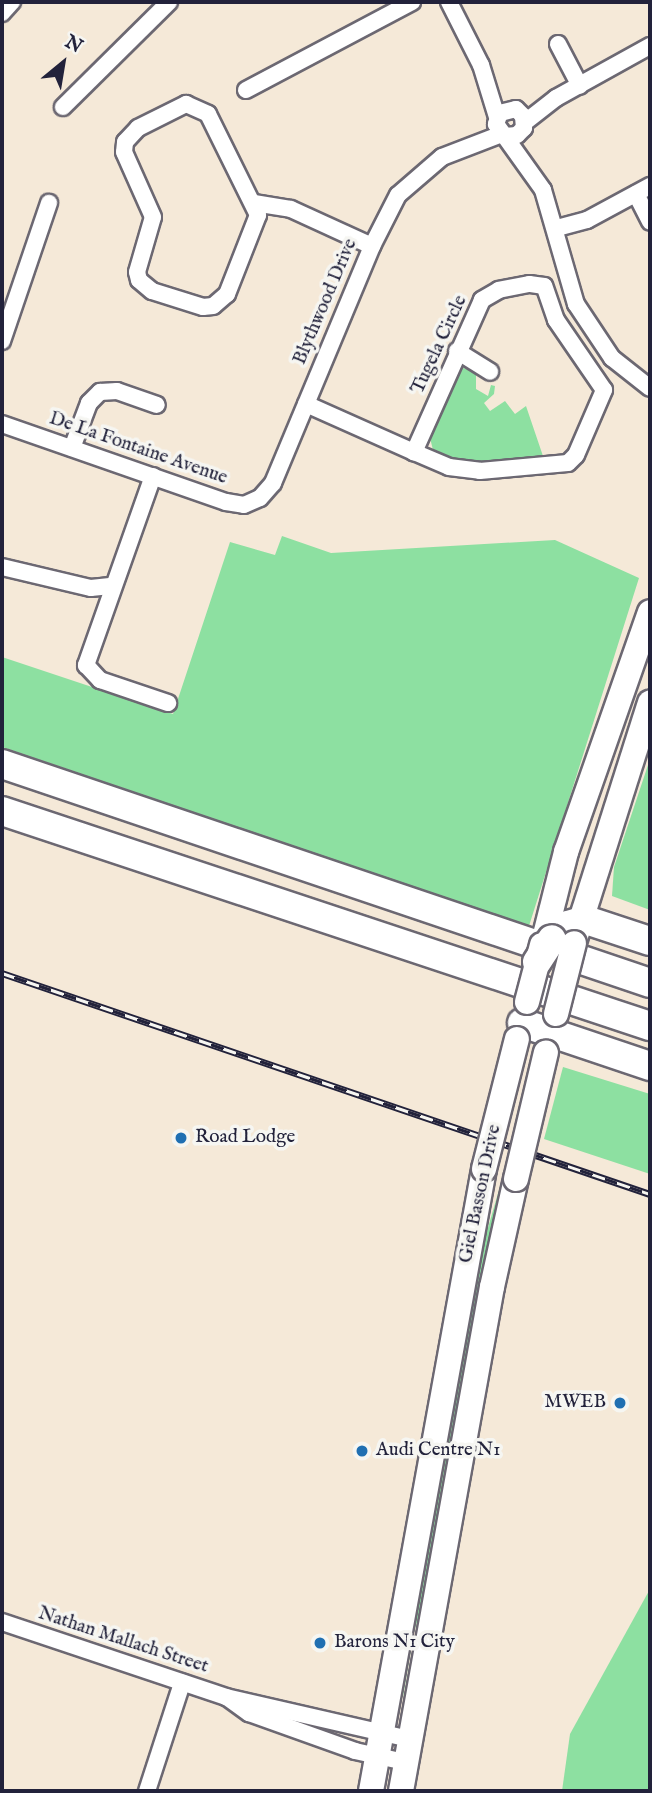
<!DOCTYPE html>
<style>
body{margin:0}
#map{position:relative;width:652px;height:1793px;overflow:hidden;background:#f5e9d8;font-family:"IM FELL English",serif}
div>[style]{position:absolute}
.green>*{inset:0;background:#8de0a1}
.roads{filter:drop-shadow(2px 0 #6c6872) drop-shadow(-2px 0 #6c6872) drop-shadow(0 2px #6c6872) drop-shadow(0 -2px #6c6872)}
.street>*{height:16px;margin:-8px;padding:0 8px;transform-origin:8px;border-radius:8px;background:#fff}
.primary>*{height:24px;margin:-12px;padding:0 12px;transform-origin:12px;border-radius:12px;background:#fff}
.highway>*{height:28px;margin:-14px;padding:0 14px;transform-origin:14px;border-radius:14px;background:#fff}
.rail>*{height:7px;margin-top:-3.5px;transform-origin:0;background:repeating-linear-gradient(90deg,#f6f6f2 0 13px,#22223b 0 26px);box-sizing:border-box;border-block:2px solid #22223b}
.bridges{filter:drop-shadow(2px 0 #6c6872) drop-shadow(-2px 0 #6c6872) drop-shadow(0 2px #6c6872) drop-shadow(0 -2px #6c6872)}
.primary-bridge>*{height:24px;margin:-12px;padding:0 12px;transform-origin:12px;border-radius:12px;background:#fff}
.highway-bridge>*{height:28px;margin:-14px;padding:0 14px;transform-origin:14px;border-radius:14px;background:#fff}
.dots>*{width:19px;height:19px;translate:-50% -50%;box-sizing:border-box;border:4px solid #f6f6f2;border-radius:50%}
span{translate:-50% -50%;white-space:nowrap;text-align:center;line-height:1.15;-webkit-text-stroke:7px #f6f6f2;paint-order:stroke}
.street-label{font-size:19px;color:#22223b}
.poi-label{font-size:19px;color:#22223b}
.left{translate:0 -50%;text-align:left}
.right{translate:-100% -50%;text-align:right}
.frame{position:absolute;inset:0;border:4px solid #22223b;pointer-events:none}
.north{position:absolute;left:28px;top:28px;width:70px;height:70px;-webkit-text-stroke:5px #f6f6f2;paint-order:stroke;rotate:30deg;font-size:19px;font-weight:700;line-height:28px;text-align:center;color:#22223b}
.north::after{content:'';display:block;margin:auto;width:24px;height:32px;background:#22223b;clip-path:polygon(50% 0,100% 100%,50% 72%,0 100%)}
</style>
<div id="map">
<div class="green">
<i style="clip-path:polygon(460px 367px,476px 372px,476px 389px,488px 396px,491px 385px,495px 386px,494px 394px,484px 403px,490px 411px,505px 401px,515px 414px,526px 406px,544px 459px,465px 463px,433px 450px,429px 434px)"></i>
<i style="clip-path:polygon(282px 536px,331px 553px,555px 540px,639px 578px,529px 926px,2px 747px,2px 657px,173px 714px,230px 542px,275px 555px)"></i>
<i style="clip-path:polygon(650px 759px,650px 910px,612px 896px,614px 867px)"></i>
<i style="clip-path:polygon(563px 1067px,650px 1094px,650px 1174px,544px 1139px)"></i>
<i style="clip-path:polygon(503px 1176px,507px 1178px,427px 1589px,414px 1632px,403px 1697px,399px 1696px,472px 1283px)"></i>
<i style="clip-path:polygon(650px 1589px,650px 1791px,562px 1791px,570px 1734px)"></i>
</div>
<div class="roads">
<div class="street">
<i style="left:449px;top:2px;width:71px;rotate:63.1deg"></i>
<i style="left:481px;top:65px;width:54px;rotate:72.9deg"></i>
<i style="left:2px;top:13px;width:15px;rotate:-48deg"></i>
<i style="left:558px;top:44px;width:47px;rotate:62.4deg"></i>
<i style="left:246px;top:90px;width:188px;rotate:-27.9deg"></i>
<i style="left:186px;top:104px;width:24px;rotate:24deg"></i>
<i style="left:208px;top:114px;width:113px;rotate:63.7deg"></i>
<i style="left:258px;top:215px;width:85px;rotate:111.4deg"></i>
<i style="left:227px;top:294px;width:18px;rotate:139deg"></i>
<i style="left:213px;top:306px;width:10px;rotate:174deg"></i>
<i style="left:203px;top:307px;width:53px;rotate:-162.6deg"></i>
<i style="left:152px;top:291px;width:17px;rotate:-140deg"></i>
<i style="left:139px;top:280px;width:8px;rotate:-104deg"></i>
<i style="left:137px;top:272px;width:57px;rotate:-73.8deg"></i>
<i style="left:153px;top:217px;width:71px;rotate:-114deg"></i>
<i style="left:124px;top:152px;width:10px;rotate:-84deg"></i>
<i style="left:125px;top:142px;width:19px;rotate:-47deg"></i>
<i style="left:138px;top:128px;width:54px;rotate:-26.6deg"></i>
<i style="left:63px;top:107px;width:149px;rotate:-44.7deg"></i>
<i style="left:524px;top:123px;width:41px;rotate:-38deg"></i>
<i style="left:556px;top:98px;width:107px;rotate:-29deg"></i>
<i style="left:505px;top:136px;width:12px;rotate:-5deg"></i>
<i style="left:517px;top:135px;width:10px;rotate:-45deg"></i>
<i style="left:524px;top:128px;width:12px;rotate:-95deg"></i>
<i style="left:523px;top:116px;width:10px;rotate:-135deg"></i>
<i style="left:516px;top:109px;width:16px;rotate:166deg"></i>
<i style="left:500px;top:113px;width:12px;rotate:110deg"></i>
<i style="left:496px;top:124px;width:81px;rotate:54.5deg"></i>
<i style="left:543px;top:190px;width:119px;rotate:73.9deg"></i>
<i style="left:576px;top:304px;width:65px;rotate:56.3deg"></i>
<i style="left:612px;top:358px;width:48px;rotate:38.3deg"></i>
<i style="left:636px;top:194px;width:31px;rotate:63deg"></i>
<i style="left:254px;top:203px;width:37px;rotate:9deg"></i>
<i style="left:291px;top:209px;width:89px;rotate:24.6deg"></i>
<i style="left:557px;top:228px;width:31px;rotate:-15deg"></i>
<i style="left:587px;top:220px;width:72px;rotate:-28.4deg"></i>
<i style="left:2px;top:341px;width:146px;rotate:-71.2deg"></i>
<i style="left:457px;top:351px;width:39px;rotate:32deg"></i>
<i style="left:306px;top:404px;width:118px;rotate:24deg"></i>
<i style="left:414px;top:452px;width:38px;rotate:23deg"></i>
<i style="left:449px;top:467px;width:31px;rotate:7deg"></i>
<i style="left:480px;top:471px;width:88px;rotate:-5.2deg"></i>
<i style="left:568px;top:463px;width:11px;rotate:-45deg"></i>
<i style="left:576px;top:455px;width:71px;rotate:-66.7deg"></i>
<i style="left:604px;top:390px;width:85px;rotate:-124.4deg"></i>
<i style="left:556px;top:320px;width:36px;rotate:-109deg"></i>
<i style="left:544px;top:286px;width:15px;rotate:-172deg"></i>
<i style="left:529px;top:284px;width:31px;rotate:169deg"></i>
<i style="left:499px;top:290px;width:20px;rotate:150deg"></i>
<i style="left:482px;top:300px;width:167px;rotate:114.1deg"></i>
<i style="left:2px;top:424px;width:237px;rotate:19.2deg"></i>
<i style="left:226px;top:502px;width:18px;rotate:9deg"></i>
<i style="left:244px;top:505px;width:17px;rotate:-24deg"></i>
<i style="left:260px;top:498px;width:20px;rotate:-49deg"></i>
<i style="left:273px;top:483px;width:257px;rotate:-67.3deg"></i>
<i style="left:372px;top:246px;width:57px;rotate:-63deg"></i>
<i style="left:398px;top:195px;width:58px;rotate:-40.8deg"></i>
<i style="left:442px;top:157px;width:64px;rotate:-21deg"></i>
<i style="left:72px;top:448px;width:48px;rotate:-69.3deg"></i>
<i style="left:89px;top:403px;width:16px;rotate:-45deg"></i>
<i style="left:100px;top:392px;width:17px;rotate:-3deg"></i>
<i style="left:117px;top:391px;width:42px;rotate:19.3deg"></i>
<i style="left:153px;top:476px;width:201px;rotate:109.5deg"></i>
<i style="left:86px;top:665px;width:21px;rotate:47deg"></i>
<i style="left:100px;top:680px;width:72px;rotate:18.7deg"></i>
<i style="left:2px;top:567px;width:91px;rotate:13.3deg"></i>
<i style="left:91px;top:588px;width:19px;rotate:-6deg"></i>
<i style="left:2px;top:1622px;width:236px;rotate:18.5deg"></i>
<i style="left:226px;top:1697px;width:188px;rotate:12.9deg"></i>
<i style="left:228px;top:1698px;width:26px;rotate:36deg"></i>
<i style="left:249px;top:1713px;width:113px;rotate:19.7deg"></i>
<i style="left:355px;top:1751px;width:51px;rotate:12.4deg"></i>
<i style="left:147px;top:1791px;width:114px;rotate:-72deg"></i>
</div>
<div class="primary">
<i style="left:545px;top:935px;width:86px;rotate:-75.8deg"></i>
<i style="left:566px;top:852px;width:254px;rotate:-70.7deg"></i>
<i style="left:575px;top:939px;width:248px;rotate:-72.4deg"></i>
<i style="left:371px;top:1791px;width:632px;rotate:-79.7deg"></i>
<i style="left:401px;top:1791px;width:512px;rotate:-79.77deg"></i>
<i style="left:492px;top:1287px;width:111px;rotate:-77.5deg"></i>
</div>
<div class="highway">
<i style="left:2px;top:764px;width:684px;rotate:18.67deg"></i>
<i style="left:2px;top:811px;width:683px;rotate:18.36deg"></i>
<i style="left:552px;top:939px;width:21px;rotate:-41deg"></i>
<i style="left:568px;top:925px;width:19px;rotate:-16deg"></i>
<i style="left:586px;top:920px;width:67px;rotate:18.2deg"></i>
<i style="left:522px;top:1023px;width:135px;rotate:18.6deg"></i>
</div>
</div>
<div class="rail">
<i style="left:2px;top:973px;width:685px;rotate:18.83deg"></i>
</div>
<div class="bridges">
<div class="primary-bridge">
<i style="left:527px;top:1002px;width:59px;rotate:-75.3deg"></i>
<i style="left:556px;top:1014px;width:73px;rotate:-75.8deg"></i>
<i style="left:484px;top:1169px;width:134px;rotate:-75.8deg"></i>
<i style="left:516px;top:1179px;width:130px;rotate:-76.7deg"></i>
</div>
<div class="highway-bridge">
<i style="left:537px;top:962px;width:27px;rotate:-57deg"></i>
</div>
</div>
<div class="dots">
<i style="left:181px;top:1138px;background:#1f6fb2"></i>
<i style="left:620px;top:1403px;background:#1f6fb2"></i>
<i style="left:362px;top:1451px;background:#1f6fb2"></i>
<i style="left:320px;top:1643px;background:#1f6fb2"></i>
</div>
<div class="street-label">
<span style="left:326px;top:302px;rotate:-67deg">Blythwood Drive</span>
<span style="left:440px;top:345px;rotate:-65deg">Tugela Circle</span>
<span style="left:138px;top:449px;rotate:19deg">De La Fontaine Avenue</span>
<span style="left:481px;top:1194px;rotate:-78deg">Giel Basson Drive</span>
<span style="left:123px;top:1641px;rotate:18deg">Nathan Mallach Street</span>
</div>
<div class="poi-label">
<span class="left" style="left:195px;top:1138px">Road Lodge</span>
<span class="right" style="left:606px;top:1403px">MWEB</span>
<span class="left" style="left:376px;top:1451px">Audi Centre N1</span>
<span class="left" style="left:334px;top:1643px">Barons N1 City</span>
</div>
<div class="frame"></div>
<div class="north">N</div>
</div>
